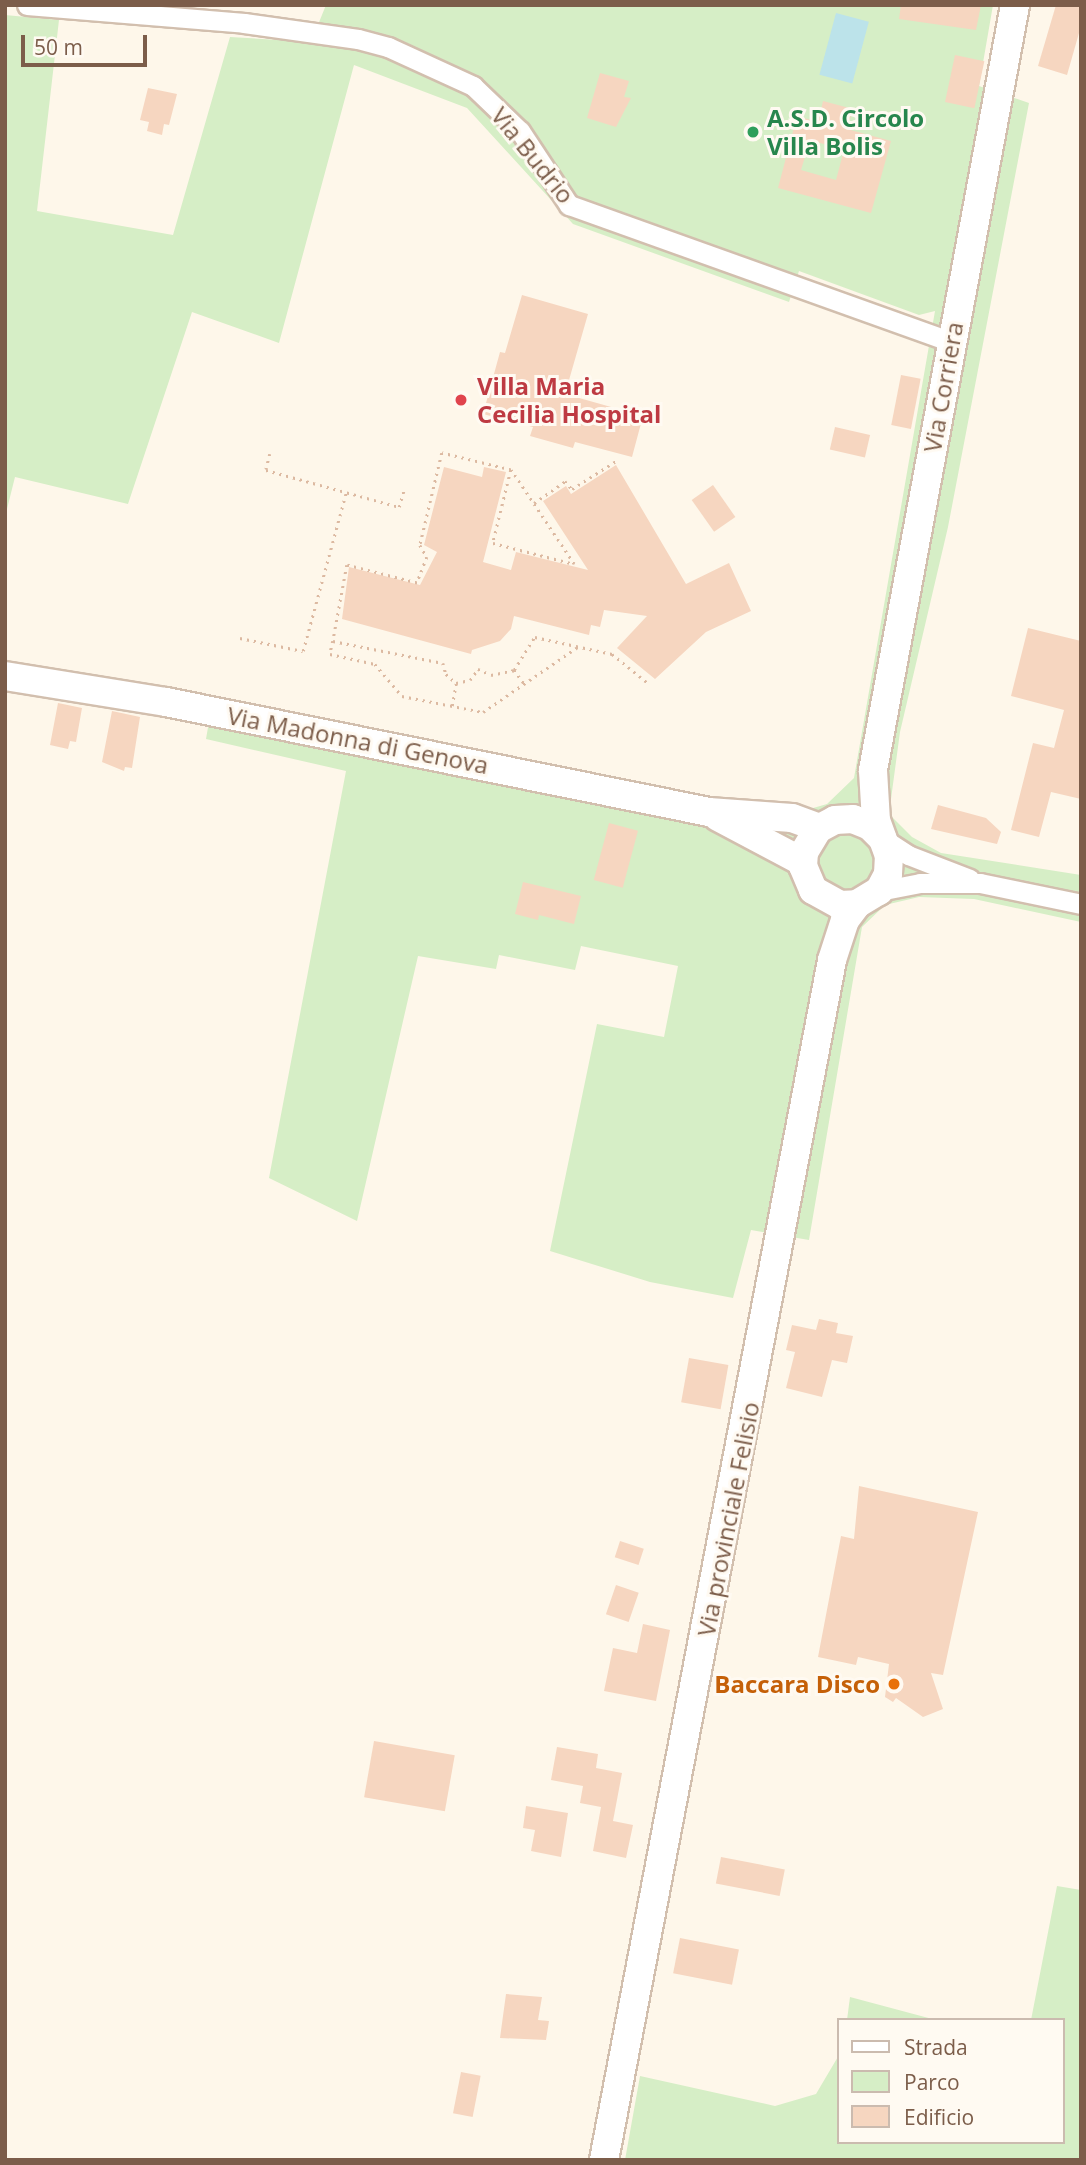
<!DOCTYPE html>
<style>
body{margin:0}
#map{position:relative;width:1086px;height:2165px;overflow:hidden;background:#fef7ea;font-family:"Open Sans",sans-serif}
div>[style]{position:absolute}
.green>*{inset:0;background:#d6eec6}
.water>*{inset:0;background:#bce3ea;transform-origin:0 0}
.building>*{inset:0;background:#f6d6c0;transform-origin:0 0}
.path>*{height:2.5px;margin-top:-1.25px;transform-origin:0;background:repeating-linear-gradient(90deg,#dcb9a1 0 2px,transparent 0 7px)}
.roads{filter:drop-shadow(2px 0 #d2bfae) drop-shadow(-2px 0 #d2bfae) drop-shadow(0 2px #d2bfae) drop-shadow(0 -2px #d2bfae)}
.street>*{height:19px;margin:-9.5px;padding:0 9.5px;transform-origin:9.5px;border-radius:9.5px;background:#fff}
.secondary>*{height:28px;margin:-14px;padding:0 14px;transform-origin:14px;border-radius:14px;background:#fff}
.dots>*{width:19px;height:19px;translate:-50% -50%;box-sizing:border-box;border:4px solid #fffaf2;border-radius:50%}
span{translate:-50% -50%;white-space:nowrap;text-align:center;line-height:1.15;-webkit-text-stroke:6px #fffaf2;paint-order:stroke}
.leisure-label{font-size:24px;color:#27864d;font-weight:700}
.left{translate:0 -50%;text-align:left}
.street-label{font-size:24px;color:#7c5d4a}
.health-label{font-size:24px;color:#be3a42;font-weight:700}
.food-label{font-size:24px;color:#c56008;font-weight:700}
.right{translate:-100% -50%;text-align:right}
.frame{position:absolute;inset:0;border:7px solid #7c5d4a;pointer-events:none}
.legend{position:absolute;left:837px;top:2018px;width:228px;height:126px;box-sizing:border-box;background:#fffaf2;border:2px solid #cbbbaf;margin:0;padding:9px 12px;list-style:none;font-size:21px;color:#7c5d4a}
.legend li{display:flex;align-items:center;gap:14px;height:35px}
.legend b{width:35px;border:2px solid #cbbbaf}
.scale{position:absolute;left:21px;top:35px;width:126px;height:32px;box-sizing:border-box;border:4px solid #7c5d4a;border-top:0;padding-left:9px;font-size:21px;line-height:24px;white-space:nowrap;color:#7c5d4a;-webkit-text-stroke:5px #fffaf2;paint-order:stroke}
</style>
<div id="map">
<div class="green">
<i style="clip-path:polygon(326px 5px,993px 5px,979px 86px,1029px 103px,948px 527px,900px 732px,889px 814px,912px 837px,941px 853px,1081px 875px,1081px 922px,974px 899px,919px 897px,885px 905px,862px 927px,809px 1240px,751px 1230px,733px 1298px,650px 1282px,550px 1251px,597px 1024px,664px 1037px,678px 966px,581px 946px,575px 970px,499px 955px,496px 969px,418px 956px,357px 1221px,269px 1178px,346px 771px,206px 739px,212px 704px,789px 815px,827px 804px,854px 778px,935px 311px,919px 315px,799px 271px,789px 302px,573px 224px,467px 108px,354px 65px,279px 343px,192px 312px,128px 504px,15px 477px,5px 517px,5px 15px,59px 20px,37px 211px,173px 235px,230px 37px,311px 42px)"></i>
<i style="clip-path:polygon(1057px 1886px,1081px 1890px,1081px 2160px,625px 2160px,640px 2076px,775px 2106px,816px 2094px,839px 2055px,839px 2142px,1063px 2142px,1063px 2020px,1031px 2020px)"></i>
<i style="clip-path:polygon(850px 1997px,936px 2020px,847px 2020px)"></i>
</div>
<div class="water">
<i style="left:836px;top:13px;width:34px;height:64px;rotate:15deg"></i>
</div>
<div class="building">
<i style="clip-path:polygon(901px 5px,981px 5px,976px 30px,899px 19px)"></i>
<i style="clip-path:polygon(1056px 5px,1081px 5px,1081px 26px,1067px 75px,1038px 66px)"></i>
<i style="left:955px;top:55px;width:30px;height:48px;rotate:12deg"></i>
<i style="clip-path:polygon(600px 73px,629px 81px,624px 97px,631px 98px,616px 127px,587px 118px)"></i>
<i style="clip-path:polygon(148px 88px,177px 94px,169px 125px,164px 124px,162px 135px,147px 131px,149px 122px,140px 120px)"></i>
<i style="clip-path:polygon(evenodd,823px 101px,853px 109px,847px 129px,891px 141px,871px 213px,778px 188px,797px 116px,818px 122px,823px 101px,810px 140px,844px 150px,836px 180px,801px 170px,810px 140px)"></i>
<i style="clip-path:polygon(522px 295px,588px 314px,565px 394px,643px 416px,632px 457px,575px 442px,573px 448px,530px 436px,533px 427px,483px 414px,500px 352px,505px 353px)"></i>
<i style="left:901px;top:375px;width:20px;height:51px;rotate:11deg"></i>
<i style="left:835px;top:427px;width:36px;height:23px;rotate:13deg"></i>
<i style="clip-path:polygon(616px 465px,686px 584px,729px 563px,751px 611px,706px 632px,655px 679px,617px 648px,647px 616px,604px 610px,600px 627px,591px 625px,589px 635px,514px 616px,511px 629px,500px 641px,472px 650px,471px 654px,342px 619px,349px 567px,420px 585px,437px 552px,424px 545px,444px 467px,482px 477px,484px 467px,506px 472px,483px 562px,511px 570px,516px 552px,588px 570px,543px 501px,566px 486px,571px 494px)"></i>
<i style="left:713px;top:485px;width:39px;height:26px;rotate:55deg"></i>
<i style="clip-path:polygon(1028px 628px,1081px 641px,1081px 799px,1051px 792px,1039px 837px,1011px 830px,1033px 743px,1054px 748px,1064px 710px,1011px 696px)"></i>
<i style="clip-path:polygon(58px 703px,82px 708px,76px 742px,70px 741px,68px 749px,50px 745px)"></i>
<i style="clip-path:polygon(112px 711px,140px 717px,132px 768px,125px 767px,124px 771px,102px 762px)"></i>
<i style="clip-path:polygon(938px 805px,986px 818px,1001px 832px,997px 844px,931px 829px)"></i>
<i style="left:609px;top:823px;width:30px;height:59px;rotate:15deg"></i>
<i style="clip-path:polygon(523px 882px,581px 896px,574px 924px,539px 915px,538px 920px,515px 914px)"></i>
<i style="clip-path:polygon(819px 1319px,838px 1323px,836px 1333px,853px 1336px,847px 1363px,832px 1360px,822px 1397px,786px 1388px,795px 1352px,786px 1350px,792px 1325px,816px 1330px)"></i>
<i style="left:689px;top:1358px;width:40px;height:45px;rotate:10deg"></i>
<i style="clip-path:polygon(859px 1486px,978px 1512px,943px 1675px,931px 1673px,943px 1709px,923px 1717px,896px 1698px,893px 1702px,885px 1697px,889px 1664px,858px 1657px,856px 1665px,818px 1657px,841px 1536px,854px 1539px)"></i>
<i style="left:620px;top:1541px;width:25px;height:17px;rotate:18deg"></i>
<i style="left:616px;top:1585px;width:24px;height:31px;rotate:19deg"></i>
<i style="clip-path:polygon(643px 1624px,670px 1630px,656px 1701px,604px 1691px,613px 1648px,637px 1653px)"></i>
<i style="left:374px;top:1741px;width:82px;height:57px;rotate:10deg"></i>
<i style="clip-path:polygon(557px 1747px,598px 1754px,596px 1768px,622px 1773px,613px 1821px,633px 1825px,626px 1858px,593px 1851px,601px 1807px,580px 1803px,583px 1786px,551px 1780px)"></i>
<i style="clip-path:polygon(526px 1806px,568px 1813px,561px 1857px,531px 1851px,535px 1830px,523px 1828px)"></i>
<i style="left:721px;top:1857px;width:65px;height:27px;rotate:11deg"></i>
<i style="left:680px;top:1938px;width:60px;height:36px;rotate:11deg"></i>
<i style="clip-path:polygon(506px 1994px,542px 1997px,538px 2020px,549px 2021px,546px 2040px,500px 2038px)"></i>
<i style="left:461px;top:2072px;width:20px;height:42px;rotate:11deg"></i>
</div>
<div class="path">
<i style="left:270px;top:454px;width:16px;rotate:104deg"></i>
<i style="left:266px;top:470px;width:138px;rotate:15.5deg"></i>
<i style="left:399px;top:507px;width:19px;rotate:-74deg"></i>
<i style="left:511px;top:470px;width:75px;rotate:103.9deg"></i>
<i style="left:493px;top:543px;width:84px;rotate:14.5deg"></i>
<i style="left:574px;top:564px;width:113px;rotate:-123.8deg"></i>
<i style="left:511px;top:470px;width:71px;rotate:-166.2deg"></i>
<i style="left:442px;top:453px;width:95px;rotate:103.4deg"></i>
<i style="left:420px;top:545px;width:14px;rotate:60deg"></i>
<i style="left:427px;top:557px;width:28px;rotate:111deg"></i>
<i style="left:417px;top:583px;width:72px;rotate:-165.6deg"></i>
<i style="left:347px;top:565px;width:77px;rotate:100.4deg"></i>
<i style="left:333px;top:641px;width:112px;rotate:11.3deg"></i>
<i style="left:443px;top:663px;width:11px;rotate:75deg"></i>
<i style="left:446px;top:674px;width:13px;rotate:42deg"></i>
<i style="left:456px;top:683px;width:14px;rotate:-12deg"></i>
<i style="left:470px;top:680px;width:14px;rotate:-54deg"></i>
<i style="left:478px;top:669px;width:14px;rotate:25deg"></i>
<i style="left:491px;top:675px;width:24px;rotate:-12deg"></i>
<i style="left:514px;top:670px;width:39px;rotate:-58deg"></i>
<i style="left:535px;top:637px;width:79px;rotate:12.4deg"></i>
<i style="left:612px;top:654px;width:46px;rotate:38.9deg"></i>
<i style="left:534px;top:503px;width:38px;rotate:-35deg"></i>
<i style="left:565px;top:481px;width:11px;rotate:49deg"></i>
<i style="left:572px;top:489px;width:52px;rotate:-32.5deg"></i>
<i style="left:240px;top:638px;width:64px;rotate:11.7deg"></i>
<i style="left:303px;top:651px;width:164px;rotate:-74.8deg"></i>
<i style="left:333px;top:641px;width:13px;rotate:103deg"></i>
<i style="left:330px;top:654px;width:46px;rotate:12.5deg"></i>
<i style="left:375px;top:664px;width:42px;rotate:49.8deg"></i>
<i style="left:402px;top:696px;width:83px;rotate:11.2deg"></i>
<i style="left:483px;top:712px;width:116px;rotate:-34.5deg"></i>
<i style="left:514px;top:670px;width:20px;rotate:53deg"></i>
<i style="left:452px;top:706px;width:23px;rotate:-80deg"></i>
</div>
<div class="roads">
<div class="street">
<i style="left:27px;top:5px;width:218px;rotate:4.7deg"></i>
<i style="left:244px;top:23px;width:115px;rotate:8deg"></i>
<i style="left:358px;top:39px;width:31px;rotate:15deg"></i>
<i style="left:388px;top:47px;width:94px;rotate:24.6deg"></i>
<i style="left:473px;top:86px;width:65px;rotate:43.8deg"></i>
<i style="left:520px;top:131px;width:89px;rotate:56.5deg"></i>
<i style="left:569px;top:205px;width:406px;rotate:19.7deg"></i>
<i style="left:882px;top:838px;width:31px;rotate:33deg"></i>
<i style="left:908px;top:855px;width:66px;rotate:21.2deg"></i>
<i style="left:879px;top:891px;width:42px;rotate:-11deg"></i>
<i style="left:920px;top:883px;width:60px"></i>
<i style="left:980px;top:883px;width:103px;rotate:11.7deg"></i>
</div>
<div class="secondary">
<i style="left:5px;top:676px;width:163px;rotate:9.2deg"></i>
<i style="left:166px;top:702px;width:554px;rotate:11.45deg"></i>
<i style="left:709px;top:812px;width:83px;rotate:4.1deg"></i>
<i style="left:792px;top:818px;width:29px;rotate:20deg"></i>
<i style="left:718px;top:817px;width:96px;rotate:27.9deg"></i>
<i style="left:882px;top:838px;width:17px;rotate:-135deg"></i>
<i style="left:870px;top:826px;width:18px;rotate:-158deg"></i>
<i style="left:853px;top:819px;width:18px;rotate:177deg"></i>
<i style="left:835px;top:820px;width:19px;rotate:152deg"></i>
<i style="left:818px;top:829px;width:27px;rotate:121deg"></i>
<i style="left:804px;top:852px;width:14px;rotate:94deg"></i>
<i style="left:803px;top:866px;width:26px;rotate:67deg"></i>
<i style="left:813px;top:890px;width:31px;rotate:29deg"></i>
<i style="left:840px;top:905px;width:17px;rotate:-3deg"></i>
<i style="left:857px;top:904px;width:26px;rotate:-31deg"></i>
<i style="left:879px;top:891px;width:19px;rotate:-62deg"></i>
<i style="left:888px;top:874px;width:18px;rotate:-87deg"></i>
<i style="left:889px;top:856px;width:37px;rotate:-110deg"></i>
<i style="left:876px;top:821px;width:51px;rotate:-93.4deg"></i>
<i style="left:873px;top:770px;width:778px;rotate:-79.48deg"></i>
<i style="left:604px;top:2160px;width:1221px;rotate:-79.24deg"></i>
<i style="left:832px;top:960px;width:42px;rotate:-72deg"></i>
<i style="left:845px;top:920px;width:20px;rotate:-53deg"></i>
</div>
</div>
<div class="dots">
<i style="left:753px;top:132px;background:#2e9e5b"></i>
<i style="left:461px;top:400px;background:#e0444e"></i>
<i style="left:894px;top:1684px;background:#e8710a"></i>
</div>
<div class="leisure-label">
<span class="left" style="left:767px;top:132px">A.S.D. Circolo<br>Villa Bolis</span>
</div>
<div class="street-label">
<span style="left:533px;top:155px;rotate:51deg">Via Budrio</span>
<span style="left:943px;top:387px;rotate:-80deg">Via Corriera</span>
<span style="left:358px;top:740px;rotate:11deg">Via Madonna di Genova</span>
<span style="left:728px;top:1519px;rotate:-79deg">Via provinciale Felisio</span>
</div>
<div class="health-label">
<span class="left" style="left:477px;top:400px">Villa Maria<br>Cecilia Hospital</span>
</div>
<div class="food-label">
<span class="right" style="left:880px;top:1684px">Baccara Disco</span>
</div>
<div class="frame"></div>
<ul class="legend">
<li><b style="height:9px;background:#fff"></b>Strada</li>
<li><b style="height:19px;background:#d6eec6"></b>Parco</li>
<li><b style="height:19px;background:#f6d6c0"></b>Edificio</li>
</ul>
<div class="scale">50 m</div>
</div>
